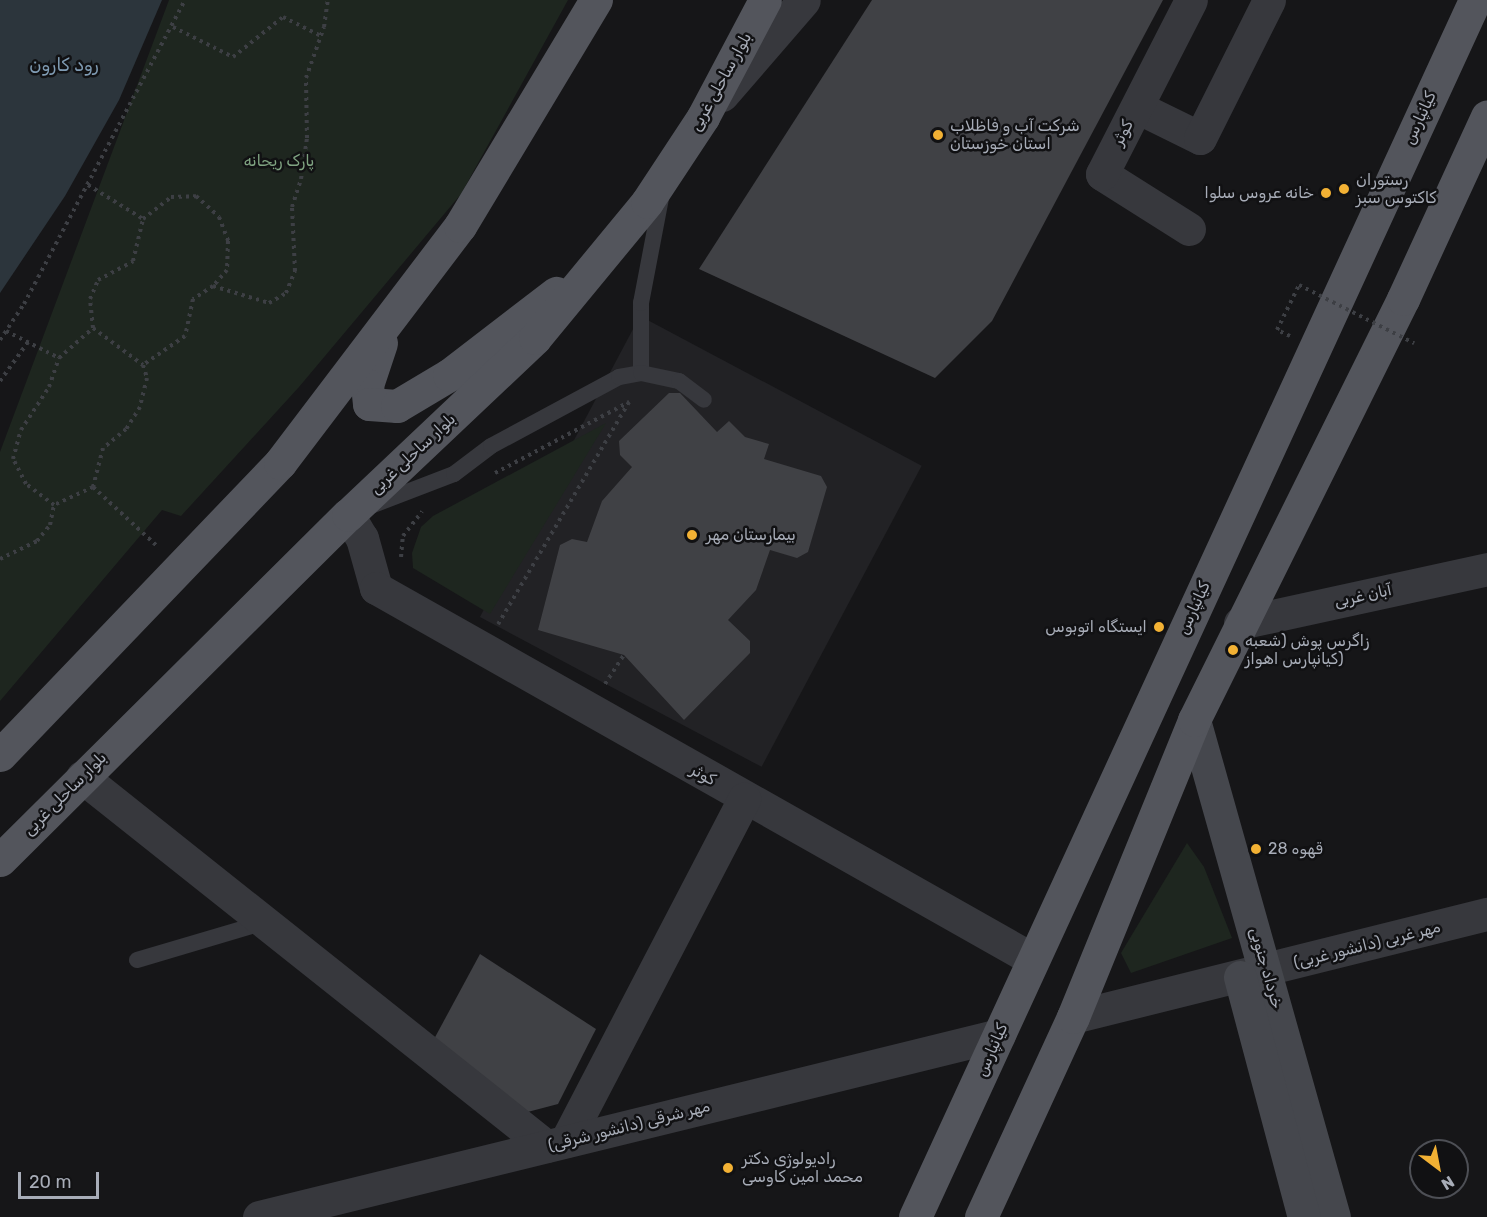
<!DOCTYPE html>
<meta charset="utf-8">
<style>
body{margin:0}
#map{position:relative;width:1487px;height:1217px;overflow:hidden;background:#161618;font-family:Rubik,Vazirmatn,sans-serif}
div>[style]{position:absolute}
.built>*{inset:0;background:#222225;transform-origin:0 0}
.green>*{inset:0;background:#1e261f}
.water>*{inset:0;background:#2c353c}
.building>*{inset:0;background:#404145}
.path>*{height:4px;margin-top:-2px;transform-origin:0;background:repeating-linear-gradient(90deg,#3d3f44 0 3px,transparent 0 7.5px)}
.lane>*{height:16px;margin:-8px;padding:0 8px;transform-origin:8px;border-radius:8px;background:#37383d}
.street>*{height:33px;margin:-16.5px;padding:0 16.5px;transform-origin:16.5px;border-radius:16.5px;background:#37383d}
.secondary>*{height:33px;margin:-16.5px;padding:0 16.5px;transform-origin:16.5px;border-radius:16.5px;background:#45474d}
.primary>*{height:33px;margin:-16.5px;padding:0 16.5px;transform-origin:16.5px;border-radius:16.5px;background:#53555c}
.path-bridge>*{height:4px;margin-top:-2px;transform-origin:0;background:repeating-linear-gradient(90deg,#3d3f44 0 3px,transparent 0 7.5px)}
.dots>*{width:16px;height:16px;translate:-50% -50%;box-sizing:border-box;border:3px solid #111113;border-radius:50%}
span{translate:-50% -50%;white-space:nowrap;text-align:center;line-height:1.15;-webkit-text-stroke:5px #111113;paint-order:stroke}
.street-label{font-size:16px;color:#a8adb8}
.poi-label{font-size:16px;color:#a8adb8}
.left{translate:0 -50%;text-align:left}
.right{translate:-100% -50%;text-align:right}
.park-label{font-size:16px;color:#7fa381}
.water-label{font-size:18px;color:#7f9bb3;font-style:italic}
.north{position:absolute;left:1409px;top:1139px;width:60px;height:60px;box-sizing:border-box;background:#111113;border:2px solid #4d4f55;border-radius:50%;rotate:148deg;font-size:16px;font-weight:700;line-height:24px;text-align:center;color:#a8adb8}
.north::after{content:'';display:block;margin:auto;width:21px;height:27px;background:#f2b134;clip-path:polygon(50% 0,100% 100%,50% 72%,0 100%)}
.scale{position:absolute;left:18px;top:1172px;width:81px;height:27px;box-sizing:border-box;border:3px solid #a8adb8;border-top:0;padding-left:8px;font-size:18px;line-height:21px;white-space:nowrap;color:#a8adb8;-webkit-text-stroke:4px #111113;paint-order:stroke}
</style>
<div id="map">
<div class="built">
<i style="left:640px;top:316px;width:319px;height:341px;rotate:28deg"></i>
</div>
<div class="green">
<i style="clip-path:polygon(169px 0,568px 0,461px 194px,299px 387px,181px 516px,162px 510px,0 701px,0 452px)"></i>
<i style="clip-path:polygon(606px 423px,490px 614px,413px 568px,412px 553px,421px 527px,433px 516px)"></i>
<i style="clip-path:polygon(1187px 843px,1204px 867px,1232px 938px,1131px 973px,1121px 953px)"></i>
</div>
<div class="water">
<i style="clip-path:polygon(0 0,162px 0,119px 100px,65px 196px,0 293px)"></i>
</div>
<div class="building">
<i style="clip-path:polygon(872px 0,1163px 0,992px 321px,935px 378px,699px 269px)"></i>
<i style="clip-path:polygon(669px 393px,680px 393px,717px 432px,729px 421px,745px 437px,769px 444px,764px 459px,821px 476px,827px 487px,808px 552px,797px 558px,770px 550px,756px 590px,728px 620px,750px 641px,750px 653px,684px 720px,624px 655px,538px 630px,560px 545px,572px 539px,587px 542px,602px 501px,632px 467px,620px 455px,619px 441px)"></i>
<i style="clip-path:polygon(480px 954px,596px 1029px,558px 1104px,520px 1114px,433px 1041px)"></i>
</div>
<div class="path">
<i style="left:173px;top:27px;width:67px;rotate:26.6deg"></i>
<i style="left:233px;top:57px;width:64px;rotate:-38.7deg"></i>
<i style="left:283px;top:17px;width:42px;rotate:26.6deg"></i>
<i style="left:88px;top:185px;width:65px;rotate:31.7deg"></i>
<i style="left:213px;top:286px;width:59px;rotate:16.9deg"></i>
<i style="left:269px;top:303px;width:20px;rotate:-30deg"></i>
<i style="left:286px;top:293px;width:24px;rotate:-68deg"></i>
<i style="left:295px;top:271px;width:64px;rotate:-92.7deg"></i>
<i style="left:292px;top:207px;width:29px;rotate:-72deg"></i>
<i style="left:301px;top:179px;width:41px;rotate:-81.7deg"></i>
<i style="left:307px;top:138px;width:60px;rotate:-91deg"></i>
<i style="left:306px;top:78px;width:54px;rotate:-70.6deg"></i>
<i style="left:324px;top:27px;width:27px;rotate:-82deg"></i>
<i style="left:93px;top:328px;width:62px;rotate:36.5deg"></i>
<i style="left:6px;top:331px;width:59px;rotate:27deg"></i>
<i style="left:1290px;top:336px;width:14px;rotate:-155deg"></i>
<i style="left:1277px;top:330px;width:50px;rotate:-63.9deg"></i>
<i style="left:0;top:340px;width:43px;rotate:-56.3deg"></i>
<i style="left:24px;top:304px;width:344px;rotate:-62.1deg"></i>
<i style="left:0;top:381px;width:48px;rotate:-54.3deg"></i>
<i style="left:495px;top:473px;width:152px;rotate:-27.9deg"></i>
<i style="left:629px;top:402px;width:258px;rotate:120.5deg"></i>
<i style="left:93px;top:487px;width:43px;rotate:155.2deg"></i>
<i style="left:54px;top:505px;width:35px;rotate:-143deg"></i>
<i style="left:26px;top:484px;width:28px;rotate:-117deg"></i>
<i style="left:13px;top:459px;width:30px;rotate:-75deg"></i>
<i style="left:21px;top:430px;width:51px;rotate:-56.9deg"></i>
<i style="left:49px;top:387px;width:31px;rotate:-71deg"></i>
<i style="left:59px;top:358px;width:45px;rotate:-41.4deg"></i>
<i style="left:93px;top:328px;width:29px;rotate:-96deg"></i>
<i style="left:90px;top:299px;width:21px;rotate:-67deg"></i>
<i style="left:98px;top:280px;width:40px;rotate:-28deg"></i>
<i style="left:133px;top:261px;width:43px;rotate:-76.6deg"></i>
<i style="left:143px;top:219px;width:36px;rotate:-38deg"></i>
<i style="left:171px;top:197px;width:25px;rotate:-2deg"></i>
<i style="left:196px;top:196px;width:31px;rotate:42deg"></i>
<i style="left:219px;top:217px;width:26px;rotate:69deg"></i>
<i style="left:228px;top:241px;width:29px;rotate:92deg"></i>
<i style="left:227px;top:270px;width:21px;rotate:131deg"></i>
<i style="left:213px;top:286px;width:24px;rotate:147deg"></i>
<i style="left:193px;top:299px;width:38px;rotate:102deg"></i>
<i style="left:185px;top:336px;width:51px;rotate:145.4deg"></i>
<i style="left:143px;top:365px;width:14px;rotate:73deg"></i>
<i style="left:147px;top:378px;width:30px;rotate:104deg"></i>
<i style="left:140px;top:407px;width:26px;rotate:122deg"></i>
<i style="left:126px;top:429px;width:30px;rotate:140deg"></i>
<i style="left:103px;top:448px;width:40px;rotate:104.4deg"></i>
<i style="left:93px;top:487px;width:90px;rotate:42.7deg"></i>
<i style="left:401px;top:557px;width:21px;rotate:-85deg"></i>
<i style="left:403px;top:536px;width:31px;rotate:-52deg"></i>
<i style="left:0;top:559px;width:41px;rotate:-25.9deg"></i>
<i style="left:37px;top:541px;width:21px;rotate:-51deg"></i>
<i style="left:50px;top:525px;width:20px;rotate:-79deg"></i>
<i style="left:605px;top:684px;width:35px;rotate:-57deg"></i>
</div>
<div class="lane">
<i style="left:641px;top:373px;width:70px;rotate:-90deg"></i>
<i style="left:641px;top:303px;width:112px;rotate:-79.2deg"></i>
<i style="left:368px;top:507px;width:92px;rotate:-21deg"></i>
<i style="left:454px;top:474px;width:46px;rotate:-37.1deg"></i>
<i style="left:491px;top:446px;width:145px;rotate:-28.3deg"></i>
<i style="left:619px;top:377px;width:22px;rotate:-10deg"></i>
<i style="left:641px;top:373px;width:39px;rotate:12deg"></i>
<i style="left:679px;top:381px;width:31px;rotate:37deg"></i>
<i style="left:137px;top:960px;width:134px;rotate:-16.5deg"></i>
</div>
<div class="street">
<i style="left:722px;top:95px;width:125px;rotate:-49.2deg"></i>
<i style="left:1137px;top:107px;width:70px;rotate:26.2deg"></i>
<i style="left:1200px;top:138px;width:154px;rotate:-63.4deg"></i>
<i style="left:1189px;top:229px;width:103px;rotate:-147.7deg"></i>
<i style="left:1102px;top:174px;width:195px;rotate:-62.9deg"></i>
<i style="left:348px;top:515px;width:27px;rotate:59deg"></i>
<i style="left:362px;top:538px;width:52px;rotate:74.4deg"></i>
<i style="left:376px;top:588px;width:754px;rotate:29.49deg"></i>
<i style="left:1240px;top:623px;width:253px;rotate:-12.3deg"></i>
<i style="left:82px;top:777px;width:593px;rotate:38.49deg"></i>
<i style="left:1073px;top:1017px;width:427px;rotate:-14deg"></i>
<i style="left:566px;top:1141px;width:386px;rotate:-62.5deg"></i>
<i style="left:259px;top:1217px;width:762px;rotate:-13.82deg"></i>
</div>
<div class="secondary">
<i style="left:1194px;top:720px;width:516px;rotate:74.27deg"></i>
<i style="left:1240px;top:977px;width:248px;rotate:75.1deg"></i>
</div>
<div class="primary">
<i style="left:381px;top:343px;width:44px;rotate:108.4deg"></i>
<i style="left:367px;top:385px;width:19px;rotate:84deg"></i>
<i style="left:369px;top:404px;width:28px;rotate:4deg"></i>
<i style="left:397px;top:406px;width:61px;rotate:-30.8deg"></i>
<i style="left:449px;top:375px;width:135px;rotate:-37.5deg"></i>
<i style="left:0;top:755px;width:405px;rotate:-46.2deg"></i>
<i style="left:280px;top:463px;width:298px;rotate:-52.8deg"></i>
<i style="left:460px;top:226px;width:264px;rotate:-59deg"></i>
<i style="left:0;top:860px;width:490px;rotate:-44.8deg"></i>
<i style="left:348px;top:515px;width:257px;rotate:-43.4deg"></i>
<i style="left:535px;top:338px;width:176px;rotate:-50.5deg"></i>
<i style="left:647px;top:202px;width:102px;rotate:-56.6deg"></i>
<i style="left:703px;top:117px;width:132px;rotate:-62.1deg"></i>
<i style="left:915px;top:1217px;width:1340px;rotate:-65.29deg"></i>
<i style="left:981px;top:1217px;width:220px;rotate:-65.3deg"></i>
<i style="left:1073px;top:1017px;width:321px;rotate:-67.8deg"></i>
<i style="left:1194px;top:720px;width:470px;rotate:-63.6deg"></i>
<i style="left:1403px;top:299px;width:201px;rotate:-65.3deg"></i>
</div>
<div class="path-bridge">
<i style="left:1299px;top:285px;width:129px;rotate:26.8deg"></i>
</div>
<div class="dots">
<i style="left:938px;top:135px;background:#f2b134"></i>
<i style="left:1344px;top:189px;background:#f2b134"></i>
<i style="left:1326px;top:193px;background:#f2b134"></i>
<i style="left:692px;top:535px;background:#f2b134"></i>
<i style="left:1159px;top:627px;background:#f2b134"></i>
<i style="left:1233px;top:650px;background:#f2b134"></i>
<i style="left:1256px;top:849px;background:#f2b134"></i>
<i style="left:728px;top:1168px;background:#f2b134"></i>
</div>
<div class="street-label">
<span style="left:721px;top:82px;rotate:-61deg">بلوار ساحلی غربی</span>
<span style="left:1420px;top:118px;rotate:-65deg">کیانپارس</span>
<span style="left:1123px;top:133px;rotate:-63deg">کوثر</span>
<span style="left:413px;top:454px;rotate:-43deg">بلوار ساحلی غربی</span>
<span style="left:1363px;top:596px;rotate:-12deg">آبان غربی</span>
<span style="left:1194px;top:608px;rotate:-65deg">کیانپارس</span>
<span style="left:703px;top:775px;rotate:30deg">کوثر</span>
<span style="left:65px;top:794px;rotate:-45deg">بلوار ساحلی غربی</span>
<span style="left:1367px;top:945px;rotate:-14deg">(دانشور غربی) مهر غربی</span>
<span style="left:1266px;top:968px;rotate:74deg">خرداد جنوبی</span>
<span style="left:992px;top:1050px;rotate:-66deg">کیانپارس</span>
<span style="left:629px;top:1126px;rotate:-14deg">مهر شرقی (دانشور شرقی)</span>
</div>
<div class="poi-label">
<span class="left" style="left:950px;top:135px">شرکت آب و فاظلاب<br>استان خوزستان</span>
<span class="left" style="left:1356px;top:189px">رستوران<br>کاکتوس سبز</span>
<span class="right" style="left:1314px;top:193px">خانه عروس سلوا</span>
<span class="left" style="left:706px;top:535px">بیمارستان مهر</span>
<span class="right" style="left:1147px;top:627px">ایستگاه اتوبوس</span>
<span class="left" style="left:1245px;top:650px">زاگرس پوش (شعبه<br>کیانپارس اهواز)</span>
<span class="left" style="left:1268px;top:849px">قهوه 28</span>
<span class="left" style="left:742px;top:1168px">رادیولوژی دکتر<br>محمد امین کاوسی</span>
</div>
<div class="park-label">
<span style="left:279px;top:161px">پارک ریحانه</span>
</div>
<div class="water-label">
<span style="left:64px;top:65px">رود کارون</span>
</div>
<div class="north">N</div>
<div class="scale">20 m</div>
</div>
